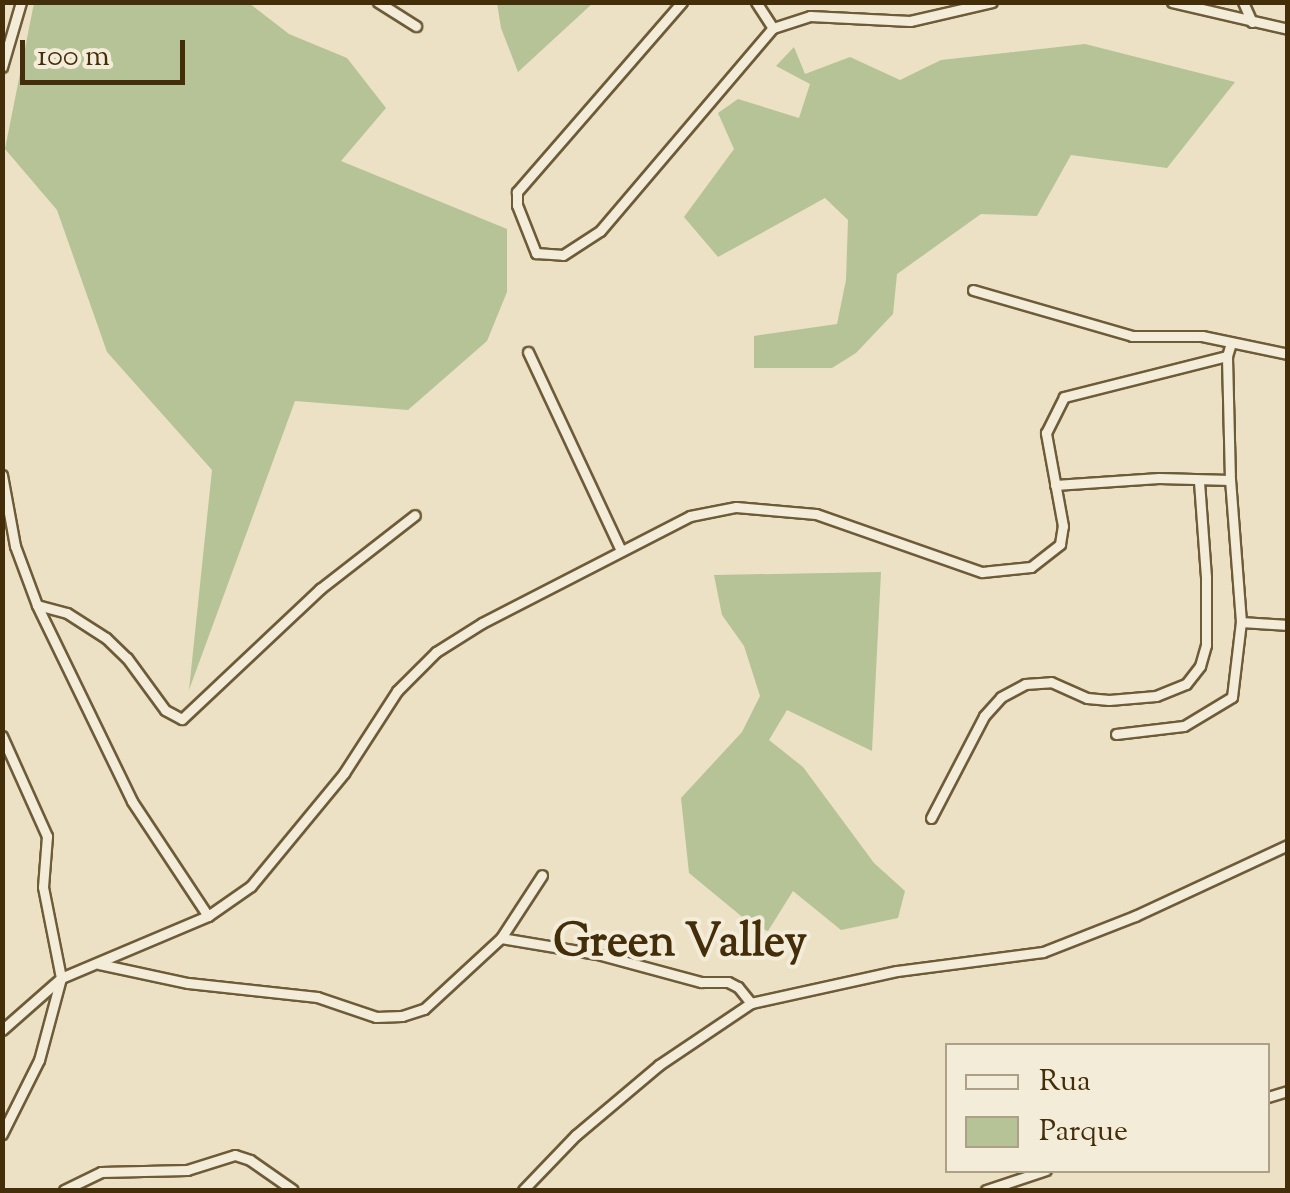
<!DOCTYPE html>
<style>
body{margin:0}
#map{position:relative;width:1290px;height:1193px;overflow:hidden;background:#ece1c4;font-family:"Sorts Mill Goudy",serif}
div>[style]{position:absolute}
.green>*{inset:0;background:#b5c396}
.roads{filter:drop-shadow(2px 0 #6e5b38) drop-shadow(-2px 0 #6e5b38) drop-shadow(0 2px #6e5b38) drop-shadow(0 -2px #6e5b38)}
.street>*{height:9px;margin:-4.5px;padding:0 4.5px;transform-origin:4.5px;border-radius:4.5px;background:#f3ecd9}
span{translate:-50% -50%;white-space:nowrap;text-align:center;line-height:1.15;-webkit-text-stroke:8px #f3ecd9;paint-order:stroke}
.district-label{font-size:45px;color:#442e09;font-weight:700}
.frame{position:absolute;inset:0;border:5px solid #442e09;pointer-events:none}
.legend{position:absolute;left:945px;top:1043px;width:325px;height:130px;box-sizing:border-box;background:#f3ecd9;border:2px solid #ada086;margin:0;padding:12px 18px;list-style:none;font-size:30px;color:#442e09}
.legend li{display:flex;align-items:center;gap:20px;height:50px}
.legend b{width:50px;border:2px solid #ada086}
.scale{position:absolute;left:20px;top:40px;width:165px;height:45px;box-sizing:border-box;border:5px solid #442e09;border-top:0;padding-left:12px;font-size:30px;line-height:35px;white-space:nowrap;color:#442e09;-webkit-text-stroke:8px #f3ecd9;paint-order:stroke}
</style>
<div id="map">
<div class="green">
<i style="clip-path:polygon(34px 3px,249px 3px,289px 34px,347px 58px,386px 108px,341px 161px,507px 229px,507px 292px,487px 341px,408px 410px,295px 401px,189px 690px,212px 470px,107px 352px,57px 210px,5px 149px)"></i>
<i style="clip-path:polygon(497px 3px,497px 2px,593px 3px,518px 72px,501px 28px)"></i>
<i style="clip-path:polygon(1085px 44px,1235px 82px,1167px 168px,1071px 155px,1037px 216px,981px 214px,897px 274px,893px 314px,856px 353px,832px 368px,754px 368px,754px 336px,837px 324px,846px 280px,848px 220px,825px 198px,718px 257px,684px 217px,734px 149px,718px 113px,738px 99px,799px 118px,810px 84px,776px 66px,794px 47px,805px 74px,850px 57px,900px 80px,941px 60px)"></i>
<i style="clip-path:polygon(881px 572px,872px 751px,787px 710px,769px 740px,803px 767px,874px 863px,905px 891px,898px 918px,841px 930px,793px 891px,768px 931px,752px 925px,689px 873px,681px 798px,742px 732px,760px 696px,744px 646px,722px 615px,714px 575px)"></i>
</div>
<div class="roads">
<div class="street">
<i style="left:378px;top:2px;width:45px;rotate:32.3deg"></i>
<i style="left:682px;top:2px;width:252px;rotate:131deg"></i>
<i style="left:517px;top:192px;width:13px;rotate:90deg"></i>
<i style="left:517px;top:205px;width:52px;rotate:68.4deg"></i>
<i style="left:536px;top:253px;width:27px;rotate:4deg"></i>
<i style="left:563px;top:255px;width:44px;rotate:-33deg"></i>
<i style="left:600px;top:231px;width:267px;rotate:-49.6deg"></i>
<i style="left:773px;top:28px;width:39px;rotate:-18deg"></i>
<i style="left:810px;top:16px;width:100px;rotate:2.9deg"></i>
<i style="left:910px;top:21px;width:84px;rotate:-13deg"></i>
<i style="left:756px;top:2px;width:31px;rotate:57deg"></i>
<i style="left:1172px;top:2px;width:119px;rotate:13.1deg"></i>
<i style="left:1243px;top:2px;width:22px;rotate:66deg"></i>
<i style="left:2px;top:67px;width:68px;rotate:-73.7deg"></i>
<i style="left:973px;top:290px;width:166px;rotate:16.1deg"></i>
<i style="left:1132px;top:336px;width:70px"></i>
<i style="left:1202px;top:336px;width:88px;rotate:11.8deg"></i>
<i style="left:528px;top:352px;width:217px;rotate:64.9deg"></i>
<i style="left:2px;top:475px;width:72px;rotate:79.6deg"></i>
<i style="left:15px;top:546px;width:63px;rotate:69.6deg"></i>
<i style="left:1055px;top:485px;width:104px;rotate:-3.9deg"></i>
<i style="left:1159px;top:478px;width:71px;rotate:1.6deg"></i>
<i style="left:1241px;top:622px;width:47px;rotate:3.7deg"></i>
<i style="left:1116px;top:734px;width:68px;rotate:-6.7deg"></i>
<i style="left:1184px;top:726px;width:56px;rotate:-31.1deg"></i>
<i style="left:1232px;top:697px;width:76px;rotate:-83.2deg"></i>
<i style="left:1241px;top:622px;width:142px;rotate:-94.4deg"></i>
<i style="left:1230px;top:480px;width:124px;rotate:-91.4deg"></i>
<i style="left:1227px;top:356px;width:14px;rotate:-73deg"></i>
<i style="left:2px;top:736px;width:110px;rotate:65.8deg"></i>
<i style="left:47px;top:836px;width:51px;rotate:94.5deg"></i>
<i style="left:43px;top:887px;width:93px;rotate:78.8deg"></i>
<i style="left:61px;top:978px;width:85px;rotate:105deg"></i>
<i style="left:39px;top:1060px;width:83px;rotate:116.6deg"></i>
<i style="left:931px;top:818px;width:115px;rotate:-62.5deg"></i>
<i style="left:984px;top:716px;width:25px;rotate:-48deg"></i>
<i style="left:1001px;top:697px;width:27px;rotate:-28deg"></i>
<i style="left:1025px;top:684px;width:26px;rotate:-4deg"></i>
<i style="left:1051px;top:682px;width:39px;rotate:24deg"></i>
<i style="left:1087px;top:698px;width:22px;rotate:5deg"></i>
<i style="left:1109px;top:700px;width:47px;rotate:-4.9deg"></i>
<i style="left:1156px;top:696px;width:32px;rotate:-22deg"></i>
<i style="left:1186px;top:684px;width:23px;rotate:-52deg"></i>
<i style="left:1200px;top:666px;width:22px;rotate:-74deg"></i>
<i style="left:1206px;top:645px;width:68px;rotate:-90deg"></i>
<i style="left:1206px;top:577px;width:95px;rotate:-94.2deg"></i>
<i style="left:208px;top:916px;width:138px;rotate:-123.5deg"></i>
<i style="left:132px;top:801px;width:218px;rotate:-115.9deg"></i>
<i style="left:37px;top:605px;width:31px;rotate:15deg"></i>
<i style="left:67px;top:613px;width:46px;rotate:32.7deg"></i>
<i style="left:106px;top:638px;width:29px;rotate:44deg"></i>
<i style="left:127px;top:658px;width:64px;rotate:53.8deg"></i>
<i style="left:165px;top:710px;width:19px;rotate:28deg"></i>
<i style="left:182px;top:719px;width:190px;rotate:-43.3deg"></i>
<i style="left:320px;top:589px;width:120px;rotate:-37.9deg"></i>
<i style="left:501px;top:938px;width:97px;rotate:9.5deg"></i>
<i style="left:597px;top:954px;width:108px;rotate:15.1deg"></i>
<i style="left:701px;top:982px;width:27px"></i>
<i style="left:728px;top:982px;width:11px;rotate:27deg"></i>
<i style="left:738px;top:987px;width:21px;rotate:51deg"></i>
<i style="left:99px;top:964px;width:91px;rotate:12.1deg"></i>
<i style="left:188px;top:983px;width:130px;rotate:6.2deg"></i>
<i style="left:317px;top:997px;width:62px;rotate:18.7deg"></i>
<i style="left:376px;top:1017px;width:26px;rotate:-2deg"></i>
<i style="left:402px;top:1016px;width:23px;rotate:-18deg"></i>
<i style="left:424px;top:1009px;width:105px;rotate:-42.7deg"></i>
<i style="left:501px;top:938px;width:75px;rotate:-56.9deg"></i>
<i style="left:2px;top:1030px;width:79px;rotate:-41.4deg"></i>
<i style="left:61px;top:978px;width:160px;rotate:-22.9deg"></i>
<i style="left:208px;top:916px;width:52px;rotate:-34.9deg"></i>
<i style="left:251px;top:886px;width:146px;rotate:-50.5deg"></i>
<i style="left:344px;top:773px;width:98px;rotate:-57.1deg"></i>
<i style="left:397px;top:691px;width:55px;rotate:-45deg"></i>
<i style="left:436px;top:652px;width:54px;rotate:-32.2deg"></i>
<i style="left:482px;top:623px;width:234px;rotate:-27.2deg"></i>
<i style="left:690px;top:516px;width:47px;rotate:-11.1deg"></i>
<i style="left:736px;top:507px;width:80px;rotate:5deg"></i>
<i style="left:816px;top:514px;width:176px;rotate:19.3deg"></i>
<i style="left:982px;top:572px;width:49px;rotate:-5.8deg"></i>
<i style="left:1031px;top:567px;width:37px;rotate:-38deg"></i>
<i style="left:1060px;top:544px;width:18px;rotate:-81deg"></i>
<i style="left:1063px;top:526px;width:95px;rotate:-100.4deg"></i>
<i style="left:1046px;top:433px;width:40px;rotate:-63.4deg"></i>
<i style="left:1064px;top:397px;width:168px;rotate:-14.1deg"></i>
<i style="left:1268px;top:1097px;width:21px;rotate:-17deg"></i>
<i style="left:64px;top:1190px;width:41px;rotate:-25.9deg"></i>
<i style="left:101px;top:1172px;width:86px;rotate:-1.3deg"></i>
<i style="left:187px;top:1170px;width:50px;rotate:-17.4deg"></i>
<i style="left:235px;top:1155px;width:16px;rotate:18deg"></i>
<i style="left:250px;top:1160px;width:52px;rotate:34.9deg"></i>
<i style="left:523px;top:1190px;width:76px;rotate:-46.1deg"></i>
<i style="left:576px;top:1135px;width:109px;rotate:-40.1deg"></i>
<i style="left:659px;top:1065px;width:111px;rotate:-34deg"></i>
<i style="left:751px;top:1003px;width:149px;rotate:-12.4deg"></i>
<i style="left:897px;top:971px;width:147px;rotate:-7.4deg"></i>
<i style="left:1043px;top:952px;width:99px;rotate:-21.4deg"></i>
<i style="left:1135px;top:916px;width:169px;rotate:-24.9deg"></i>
<i style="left:986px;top:1190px;width:63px;rotate:-18.4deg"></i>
</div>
</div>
<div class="district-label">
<span style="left:680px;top:945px">Green Valley</span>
</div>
<div class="frame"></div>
<ul class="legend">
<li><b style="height:12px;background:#f3ecd9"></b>Rua</li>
<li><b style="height:28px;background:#b5c396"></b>Parque</li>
</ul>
<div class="scale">100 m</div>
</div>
